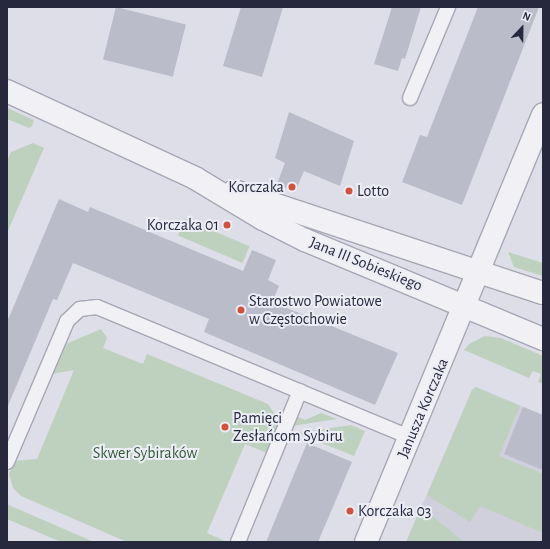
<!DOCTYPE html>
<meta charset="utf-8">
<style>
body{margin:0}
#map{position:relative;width:550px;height:549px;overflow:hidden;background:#dddee7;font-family:"Alegreya Sans",sans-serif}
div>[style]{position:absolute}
.built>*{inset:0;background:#cfd0dc}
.green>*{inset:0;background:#bed1be;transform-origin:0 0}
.building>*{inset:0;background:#babcca;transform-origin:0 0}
.roads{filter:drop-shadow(1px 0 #a6a7b4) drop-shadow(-1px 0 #a6a7b4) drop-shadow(0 1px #a6a7b4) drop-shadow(0 -1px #a6a7b4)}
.service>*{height:14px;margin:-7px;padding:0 7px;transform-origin:7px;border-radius:7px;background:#f0f0f5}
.tertiary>*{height:22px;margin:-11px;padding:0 11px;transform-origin:11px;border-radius:11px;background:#f0f0f5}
.dots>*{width:11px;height:11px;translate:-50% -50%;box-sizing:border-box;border:2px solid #ecedf5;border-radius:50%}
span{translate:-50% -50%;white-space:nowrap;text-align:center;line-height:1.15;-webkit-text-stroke:4px #ecedf5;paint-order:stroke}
.poi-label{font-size:16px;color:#26283e}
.right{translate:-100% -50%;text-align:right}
.left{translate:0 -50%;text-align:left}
.street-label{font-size:16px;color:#26283e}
.park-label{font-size:16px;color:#345937}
.frame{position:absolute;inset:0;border:8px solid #26283e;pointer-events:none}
.north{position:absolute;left:502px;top:8px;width:40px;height:40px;-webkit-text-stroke:3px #ecedf5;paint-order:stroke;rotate:22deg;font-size:11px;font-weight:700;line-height:16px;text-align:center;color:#26283e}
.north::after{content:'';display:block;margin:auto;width:14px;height:18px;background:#26283e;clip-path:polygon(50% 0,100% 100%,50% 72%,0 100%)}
</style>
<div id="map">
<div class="built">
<i style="clip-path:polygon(476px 387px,543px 415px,543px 542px,406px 542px,472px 390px)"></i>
</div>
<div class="green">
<i style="clip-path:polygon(7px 108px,34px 120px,32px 126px,29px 128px,7px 119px)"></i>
<i style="clip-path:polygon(33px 143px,44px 148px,7px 233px,7px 161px,11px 152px)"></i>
<i style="left:185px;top:219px;width:70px;height:18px;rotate:23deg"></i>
<i style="clip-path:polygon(508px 252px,543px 263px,543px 276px,514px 267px)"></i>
<i style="clip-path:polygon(101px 329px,107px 338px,103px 348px,143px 364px,147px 354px,268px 404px,274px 413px,277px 427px,267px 453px,245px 444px,207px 533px,227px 542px,127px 542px,21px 496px,13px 488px,9px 474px,14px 461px,37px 459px,74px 370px,51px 374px,59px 354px,68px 343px)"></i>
<i style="clip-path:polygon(485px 336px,501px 338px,543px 356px,543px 384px,538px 382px,541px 374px,533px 371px,529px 378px,464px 350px,469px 344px)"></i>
<i style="clip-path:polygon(476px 387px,520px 406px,499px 456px,543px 474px,543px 533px,480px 506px,470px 522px,427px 495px,472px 390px)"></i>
<i style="clip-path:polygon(321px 413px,337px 419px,292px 426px,296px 416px,305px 420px)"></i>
<i style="clip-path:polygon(351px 425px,365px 431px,354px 456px,297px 433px)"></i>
<i style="clip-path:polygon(7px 504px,11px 506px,94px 542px,61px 542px,7px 519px)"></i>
<i style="clip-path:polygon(420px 510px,431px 515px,464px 542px,406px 542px)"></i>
</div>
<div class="building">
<i style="left:116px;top:7px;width:72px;height:54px;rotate:14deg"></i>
<i style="clip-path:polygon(241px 7px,283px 7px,262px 77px,223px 66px)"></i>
<i style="clip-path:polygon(392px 7px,421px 7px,405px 59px,402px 58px,398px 71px,374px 64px)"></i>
<i style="clip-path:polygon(478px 7px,539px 7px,462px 205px,402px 182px,420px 135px,427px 137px)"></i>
<i style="clip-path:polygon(289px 112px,354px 141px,340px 186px,304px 171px,295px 192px,277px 184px,285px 163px,275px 158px)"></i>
<i style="clip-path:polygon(59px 199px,88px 212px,90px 207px,243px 271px,252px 250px,276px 260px,268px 280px,279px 286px,272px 302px,398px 353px,375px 405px,204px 332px,209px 319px,73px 263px,57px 300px,53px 299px,7px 408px,7px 322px)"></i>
<i style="clip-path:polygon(523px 407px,543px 415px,543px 470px,504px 454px)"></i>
<i style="clip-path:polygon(307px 443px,352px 462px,318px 542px,266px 542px)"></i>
</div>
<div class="roads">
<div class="service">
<i style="left:410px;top:98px;width:99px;rotate:-67.3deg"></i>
<i style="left:7px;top:462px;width:153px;rotate:-66.9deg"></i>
<i style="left:67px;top:321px;width:18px;rotate:-43deg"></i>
<i style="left:80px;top:309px;width:17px;rotate:-7deg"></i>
<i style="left:97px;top:307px;width:340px;rotate:22.6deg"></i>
<i style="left:238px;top:542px;width:163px;rotate:-67.7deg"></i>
</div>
<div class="tertiary">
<i style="left:7px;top:91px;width:207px;rotate:24.8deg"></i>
<i style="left:195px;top:178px;width:79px;rotate:31.1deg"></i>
<i style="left:263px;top:219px;width:47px;rotate:26.6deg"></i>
<i style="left:305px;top:240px;width:258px;rotate:22.6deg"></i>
<i style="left:234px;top:191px;width:325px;rotate:18.3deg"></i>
<i style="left:366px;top:542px;width:463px;rotate:-67.5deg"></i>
</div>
</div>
<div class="dots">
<i style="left:292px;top:187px;background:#cf523f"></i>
<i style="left:349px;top:191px;background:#cf523f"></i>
<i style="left:227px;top:225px;background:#cf523f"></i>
<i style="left:241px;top:310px;background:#cf523f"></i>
<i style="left:225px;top:427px;background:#cf523f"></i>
<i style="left:350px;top:511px;background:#cf523f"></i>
</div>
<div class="poi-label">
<span class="right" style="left:284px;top:187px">Korczaka</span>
<span class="left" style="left:357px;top:191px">Lotto</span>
<span class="right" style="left:219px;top:225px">Korczaka 01</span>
<span class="left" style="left:249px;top:310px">Starostwo Powiatowe<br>w Częstochowie</span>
<span class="left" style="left:233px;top:427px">Pamięci<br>Zesłańcom Sybiru</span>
<span class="left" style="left:358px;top:511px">Korczaka 03</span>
</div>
<div class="street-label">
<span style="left:366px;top:264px;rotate:22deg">Jana III Sobieskiego</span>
<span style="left:423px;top:408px;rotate:-67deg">Janusza Korczaka</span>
</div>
<div class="park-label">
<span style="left:145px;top:453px">Skwer Sybiraków</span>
</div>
<div class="frame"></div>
<div class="north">N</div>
</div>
